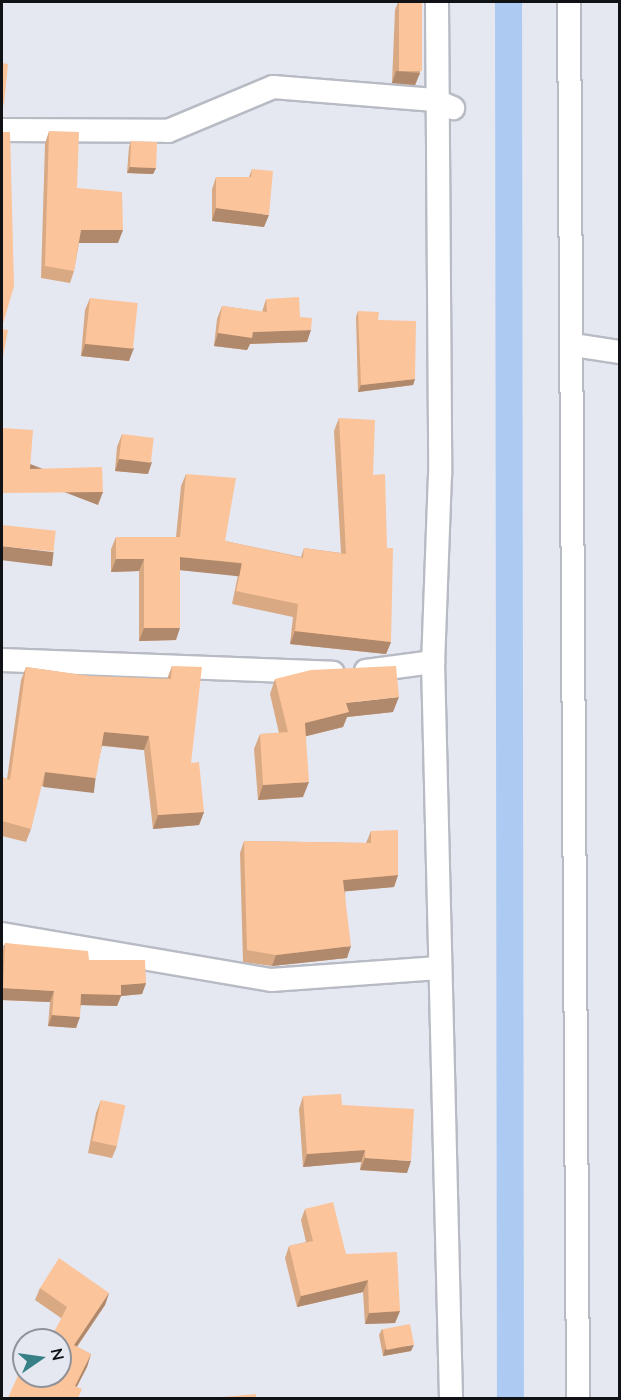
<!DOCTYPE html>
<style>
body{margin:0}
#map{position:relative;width:621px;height:1400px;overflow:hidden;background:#e5e7f1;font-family:Mulish,sans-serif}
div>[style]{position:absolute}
.canal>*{height:27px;margin:-13.5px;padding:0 13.5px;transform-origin:13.5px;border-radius:13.5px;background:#adcbf2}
.roads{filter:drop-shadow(2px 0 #b8bbc4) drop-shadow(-2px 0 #b8bbc4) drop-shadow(0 2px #b8bbc4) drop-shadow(0 -2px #b8bbc4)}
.minor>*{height:22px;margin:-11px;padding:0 11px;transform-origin:11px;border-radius:11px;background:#fff}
.wall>*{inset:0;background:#d9a984}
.shaded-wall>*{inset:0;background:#b0896c;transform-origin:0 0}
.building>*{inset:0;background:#fcc49a;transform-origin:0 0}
span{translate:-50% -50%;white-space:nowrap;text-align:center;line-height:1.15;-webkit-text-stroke:5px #e5e7f1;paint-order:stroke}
.frame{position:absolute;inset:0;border:3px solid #111215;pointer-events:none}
.north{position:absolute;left:12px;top:1328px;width:60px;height:60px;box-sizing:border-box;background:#e5e7f1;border:2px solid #909299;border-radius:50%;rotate:77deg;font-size:16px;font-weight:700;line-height:24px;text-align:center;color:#111215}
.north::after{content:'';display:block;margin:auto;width:21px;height:27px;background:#388087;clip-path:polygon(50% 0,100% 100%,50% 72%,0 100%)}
</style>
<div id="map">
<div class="canal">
<i style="left:508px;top:2px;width:1396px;rotate:89.92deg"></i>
</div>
<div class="roads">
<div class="minor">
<i style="left:437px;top:2px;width:472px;rotate:89.6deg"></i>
<i style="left:440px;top:474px;width:188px;rotate:92.1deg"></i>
<i style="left:433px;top:662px;width:736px;rotate:88.6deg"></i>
<i style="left:569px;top:2px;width:1396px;rotate:89.63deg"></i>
<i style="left:2px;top:130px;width:166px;rotate:0.3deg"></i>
<i style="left:168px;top:131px;width:114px;rotate:-22.7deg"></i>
<i style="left:273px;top:87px;width:162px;rotate:4.6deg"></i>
<i style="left:434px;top:100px;width:21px;rotate:23deg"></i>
<i style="left:574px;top:345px;width:47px;rotate:8.7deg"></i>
<i style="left:2px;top:660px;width:331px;rotate:2.2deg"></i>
<i style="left:366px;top:671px;width:68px;rotate:-7.7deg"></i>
<i style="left:2px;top:934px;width:273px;rotate:9.7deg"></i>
<i style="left:271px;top:980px;width:168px;rotate:-4.1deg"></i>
</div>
</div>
<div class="wall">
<i style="clip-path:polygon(398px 2px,422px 2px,420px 73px,415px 85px,392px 83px,395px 10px)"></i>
<i style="clip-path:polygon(49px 131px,77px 188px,118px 243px,79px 243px,74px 271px,70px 283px,41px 278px,45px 144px)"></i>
<i style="clip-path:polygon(131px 141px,156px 168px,153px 174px,127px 173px,129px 147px)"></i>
<i style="clip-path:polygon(252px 169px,264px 227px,212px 221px,212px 189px,216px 177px,249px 177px)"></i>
<i style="clip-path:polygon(90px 298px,129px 361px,81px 356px,85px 310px)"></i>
<i style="clip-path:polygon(266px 299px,300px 317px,307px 342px,250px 344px,247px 350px,214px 346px,217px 319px,222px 306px,262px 312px)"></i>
<i style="clip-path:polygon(358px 311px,378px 320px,415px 379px,413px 385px,358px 392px,356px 317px)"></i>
<i style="clip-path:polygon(339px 418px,373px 475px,391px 642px,386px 654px,290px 644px,293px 617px,232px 604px,238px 575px,180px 570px,176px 640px,139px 641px,139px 571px,111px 572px,111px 549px,116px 537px,176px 537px,181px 486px,186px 474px,225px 541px,301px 557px,304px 548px,341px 553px,334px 431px)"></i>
<i style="clip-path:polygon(122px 434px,148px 474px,115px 471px,117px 447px)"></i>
<i style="clip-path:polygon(620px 606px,620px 637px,619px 637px,618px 611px)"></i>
<i style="clip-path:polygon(172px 666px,191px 763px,204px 812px,199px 825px,153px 829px,144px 750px,102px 746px,91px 792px,41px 786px,31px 829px,26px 842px,2px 836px,2px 777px,7px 779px,21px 680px,26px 667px,89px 676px,167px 679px)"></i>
<i style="clip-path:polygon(275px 679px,393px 712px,347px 717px,343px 727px,306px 736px,303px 797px,258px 800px,254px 749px,260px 734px,279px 733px,270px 694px)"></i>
<i style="clip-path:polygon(371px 831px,398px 875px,394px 887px,345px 891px,347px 958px,272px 966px,243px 962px,240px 853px,244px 841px,366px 843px)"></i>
<i style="clip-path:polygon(5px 943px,89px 960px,146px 983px,142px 994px,121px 996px,117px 1006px,81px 1005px,76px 1028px,48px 1026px,50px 1002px,2px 1000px,2px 953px)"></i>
<i style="clip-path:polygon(303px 1096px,342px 1105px,407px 1173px,360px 1170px,361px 1162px,303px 1167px,299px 1109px)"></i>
<i style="clip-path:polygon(101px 1100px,117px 1146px,112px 1158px,88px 1153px,96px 1113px)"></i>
<i style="clip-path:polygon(305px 1209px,346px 1254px,400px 1311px,395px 1323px,365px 1324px,363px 1292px,297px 1307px,285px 1258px,289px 1246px,306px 1242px,301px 1220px)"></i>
<i style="clip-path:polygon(40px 1288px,109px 1293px,105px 1305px,77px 1347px,91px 1354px,87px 1367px,77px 1386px,60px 1376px,61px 1318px,35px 1300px)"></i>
<i style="clip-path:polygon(382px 1329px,411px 1351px,383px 1356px,379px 1335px)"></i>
</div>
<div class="shaded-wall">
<i style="clip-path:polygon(2px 2px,25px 2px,24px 3px)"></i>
<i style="clip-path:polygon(396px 71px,420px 73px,415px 85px,392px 83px)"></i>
<i style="clip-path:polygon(130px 167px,156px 168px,153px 174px,127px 173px)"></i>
<i style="clip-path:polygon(216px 208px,269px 215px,264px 227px,212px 221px)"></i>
<i style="clip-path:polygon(81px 230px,123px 230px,118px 243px,77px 243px)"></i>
<i style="clip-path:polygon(311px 330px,307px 342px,250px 344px,247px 350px,214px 346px,218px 333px)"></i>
<i style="clip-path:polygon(85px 344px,134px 348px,129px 361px,81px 356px)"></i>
<i style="clip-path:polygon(415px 379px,413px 385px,358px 392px,361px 385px)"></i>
<i style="clip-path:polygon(119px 459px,152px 462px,148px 474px,115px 471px)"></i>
<i style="left:103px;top:492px;width:14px;height:101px;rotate:111deg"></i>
<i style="left:2px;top:546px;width:52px;height:14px;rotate:7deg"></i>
<i style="left:180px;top:557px;width:62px;height:13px;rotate:6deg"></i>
<i style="clip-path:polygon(116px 559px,144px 559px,139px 571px,111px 572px)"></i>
<i style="clip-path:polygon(144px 628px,180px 628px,176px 640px,139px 641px)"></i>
<i style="clip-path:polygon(295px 631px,391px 642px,386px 654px,290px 644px)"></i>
<i style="clip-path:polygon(399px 697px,393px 712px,347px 717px,343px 727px,299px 738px,305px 723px,346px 703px)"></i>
<i style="clip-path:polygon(104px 732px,149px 736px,144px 750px,99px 745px)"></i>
<i style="left:45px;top:772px;width:51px;height:15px;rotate:7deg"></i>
<i style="clip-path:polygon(309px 782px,303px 797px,258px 800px,263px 785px)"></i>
<i style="clip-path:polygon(204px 812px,199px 825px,153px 829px,158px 815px)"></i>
<i style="clip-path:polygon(398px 875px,394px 887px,339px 892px,343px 880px)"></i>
<i style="clip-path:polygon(351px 946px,347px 958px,272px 966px,276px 955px)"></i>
<i style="clip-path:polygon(146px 983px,142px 994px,121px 996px,117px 1006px,77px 1005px,81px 994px,121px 985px)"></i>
<i style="clip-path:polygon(3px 988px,54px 991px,50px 1002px,2px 1000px,2px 992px)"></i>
<i style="clip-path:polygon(52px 1015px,80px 1017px,76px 1028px,48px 1026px)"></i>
<i style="clip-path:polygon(365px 1150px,361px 1162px,303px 1167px,307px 1154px)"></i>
<i style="clip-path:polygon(365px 1158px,411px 1161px,407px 1173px,360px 1170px)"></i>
<i style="clip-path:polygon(368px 1280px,363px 1292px,297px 1307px,301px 1296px)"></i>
<i style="clip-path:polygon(109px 1293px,105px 1305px,69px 1358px,74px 1345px)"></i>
<i style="clip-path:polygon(400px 1311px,395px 1323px,365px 1324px,369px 1313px)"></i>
<i style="clip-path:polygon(414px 1345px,411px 1351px,383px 1356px,385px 1349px)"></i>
<i style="clip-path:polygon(91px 1354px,87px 1367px,71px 1398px,75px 1386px)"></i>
</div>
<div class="building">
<i style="left:399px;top:2px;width:23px;height:69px"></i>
<i style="clip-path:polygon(2px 63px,8px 64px,4px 104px,2px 107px)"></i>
<i style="clip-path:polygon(49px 131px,79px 132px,77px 188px,122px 192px,123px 230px,81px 230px,74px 271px,45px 266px)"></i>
<i style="clip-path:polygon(2px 132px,10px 132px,14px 286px,2px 327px)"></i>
<i style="left:131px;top:141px;width:26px;height:26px;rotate:2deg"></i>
<i style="clip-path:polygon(252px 169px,273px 171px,269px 215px,216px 208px,216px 177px,251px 177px)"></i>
<i style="clip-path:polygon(299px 297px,300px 317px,312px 318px,311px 330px,253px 332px,252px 338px,218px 333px,222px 306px,267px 312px,266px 299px)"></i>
<i style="left:90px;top:298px;width:48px;height:46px;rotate:6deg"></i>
<i style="clip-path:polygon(358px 311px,379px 312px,378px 320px,416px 321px,415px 379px,361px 385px)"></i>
<i style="clip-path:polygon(2px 329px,8px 330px,2px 362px)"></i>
<i style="clip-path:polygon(339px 418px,375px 420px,373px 475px,385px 474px,387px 548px,393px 548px,391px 642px,295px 631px,298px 604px,236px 591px,242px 563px,180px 557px,180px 628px,144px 628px,144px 559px,116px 559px,116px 537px,180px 537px,186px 474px,236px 478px,225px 541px,303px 558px,304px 548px,346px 554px)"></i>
<i style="clip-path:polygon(2px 428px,33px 430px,30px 469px,102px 467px,103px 492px,2px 493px)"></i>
<i style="left:122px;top:434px;width:32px;height:25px;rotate:7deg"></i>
<i style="left:2px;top:525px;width:54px;height:21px;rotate:6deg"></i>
<i style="clip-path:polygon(172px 666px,202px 667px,191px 763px,199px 762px,204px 812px,158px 815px,149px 736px,104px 732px,96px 778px,45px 772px,31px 829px,2px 821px,2px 777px,10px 780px,26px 667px,89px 676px,171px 679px)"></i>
<i style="clip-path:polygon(396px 666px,399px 697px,346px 703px,349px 712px,305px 723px,309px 782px,263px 785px,260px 734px,288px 732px,275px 679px,311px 670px)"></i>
<i style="clip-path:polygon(398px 830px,398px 875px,343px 880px,351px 946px,276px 955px,247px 950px,244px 841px,371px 843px,371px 831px)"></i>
<i style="clip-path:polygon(5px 943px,88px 951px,89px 960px,145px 960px,146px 983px,121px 985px,121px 995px,81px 994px,80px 1017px,52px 1015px,54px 991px,3px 988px)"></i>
<i style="clip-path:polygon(341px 1094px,342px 1105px,414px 1109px,411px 1161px,365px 1158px,365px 1150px,307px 1154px,303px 1096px)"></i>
<i style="left:101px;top:1100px;width:25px;height:42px;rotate:12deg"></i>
<i style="clip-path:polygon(333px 1202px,346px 1254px,397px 1252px,400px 1311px,369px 1313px,368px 1280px,301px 1296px,289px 1246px,313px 1241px,305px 1209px)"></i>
<i style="clip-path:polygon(59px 1258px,109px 1293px,74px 1345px,91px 1354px,75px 1386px,82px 1389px,78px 1398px,8px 1398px,24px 1362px,24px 1376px,60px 1376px,60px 1340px,50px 1340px,67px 1307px,40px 1288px)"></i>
<i style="left:410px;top:1324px;width:21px;height:28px;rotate:79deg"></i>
<i style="clip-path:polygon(256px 1394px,256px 1398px,212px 1398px)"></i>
</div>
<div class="frame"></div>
<div class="north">N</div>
</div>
